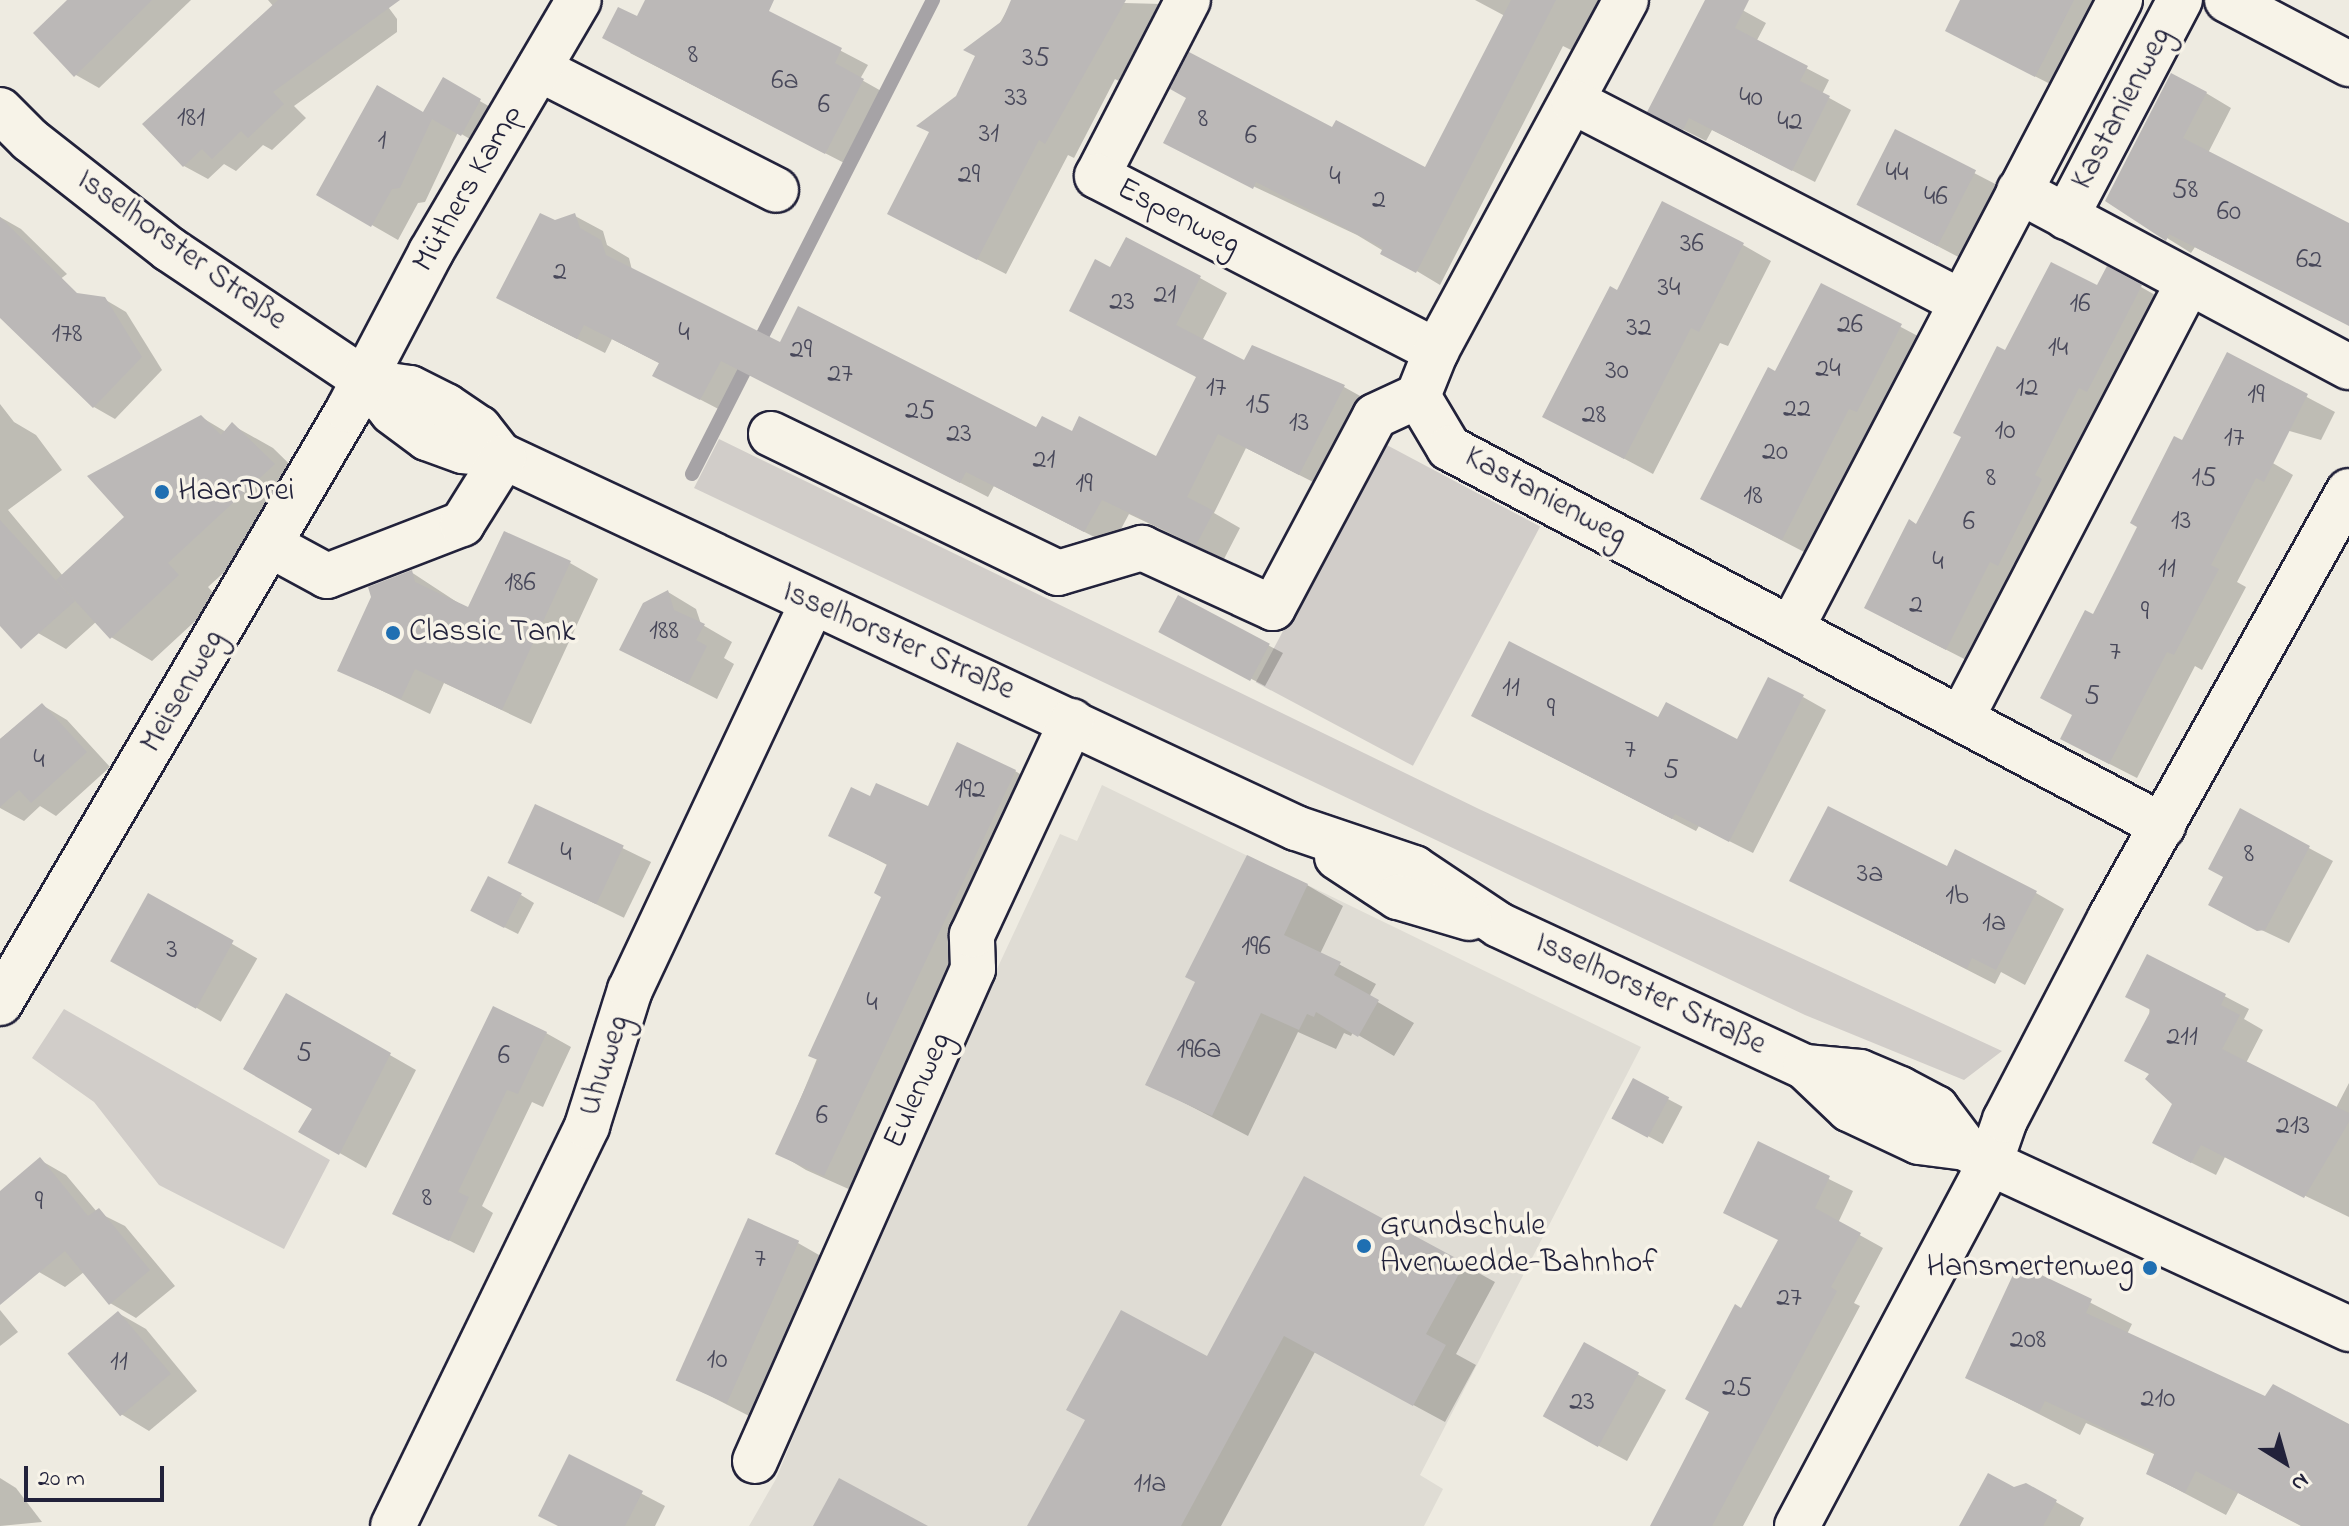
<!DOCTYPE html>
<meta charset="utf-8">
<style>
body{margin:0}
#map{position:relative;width:2349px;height:1526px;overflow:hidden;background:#eeebe1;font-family:"Indie Flower",sans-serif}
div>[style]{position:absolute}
.built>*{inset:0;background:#dfdcd4}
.green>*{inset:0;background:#d1cdc9;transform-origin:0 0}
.shadow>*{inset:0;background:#0003;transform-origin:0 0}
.stream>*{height:14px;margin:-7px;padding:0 7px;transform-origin:7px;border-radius:7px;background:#a6a3a6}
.building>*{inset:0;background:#bbb8b7;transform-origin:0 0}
.roads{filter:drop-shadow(2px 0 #22223b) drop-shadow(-2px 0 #22223b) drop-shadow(0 2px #22223b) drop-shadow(0 -2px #22223b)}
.minor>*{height:44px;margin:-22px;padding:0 22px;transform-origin:22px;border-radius:22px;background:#f7f3e8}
.dots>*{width:22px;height:22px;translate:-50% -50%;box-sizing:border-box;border:4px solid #f7f3e8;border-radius:50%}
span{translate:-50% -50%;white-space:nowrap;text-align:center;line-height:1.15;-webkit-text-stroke:7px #f7f3e8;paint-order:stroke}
.number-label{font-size:28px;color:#48485a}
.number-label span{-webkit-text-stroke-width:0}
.street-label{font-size:32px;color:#22223b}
.poi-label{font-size:32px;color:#22223b}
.left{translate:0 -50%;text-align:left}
.right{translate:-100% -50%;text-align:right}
.north{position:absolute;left:2245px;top:1422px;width:80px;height:80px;-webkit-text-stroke:6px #f7f3e8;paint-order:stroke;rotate:143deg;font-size:22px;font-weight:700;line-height:32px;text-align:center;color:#22223b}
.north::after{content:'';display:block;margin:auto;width:28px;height:36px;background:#22223b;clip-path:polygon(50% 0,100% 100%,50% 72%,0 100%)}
.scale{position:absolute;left:24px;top:1466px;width:140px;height:36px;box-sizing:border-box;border:4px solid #22223b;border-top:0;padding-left:10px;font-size:24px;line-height:28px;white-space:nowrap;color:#22223b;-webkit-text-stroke:6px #f7f3e8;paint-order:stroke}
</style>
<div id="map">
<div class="built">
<i style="clip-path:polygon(1102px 785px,1641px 1047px,1420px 1475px,1443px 1489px,1424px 1526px,749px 1526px,776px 1479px,897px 1183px,1060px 834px,1077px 841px)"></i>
</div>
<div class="green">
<i style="clip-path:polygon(719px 439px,1479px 809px,2002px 1051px,1964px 1080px,1805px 1015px,694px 488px)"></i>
<i style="left:1383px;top:443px;width:178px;height:271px;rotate:28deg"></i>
<i style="clip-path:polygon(64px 1009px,330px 1160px,284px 1249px,159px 1185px,94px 1102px,32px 1058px)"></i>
</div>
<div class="shadow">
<i style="clip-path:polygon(70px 0,191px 0,99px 88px,76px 75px)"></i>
<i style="clip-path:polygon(268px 0,383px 0,397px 19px,397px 32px,294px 106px,306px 118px,272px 150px,263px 145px,236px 171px,224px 164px,208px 179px,184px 166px,145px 124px,274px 7px)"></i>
<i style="clip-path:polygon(647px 0,744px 0,868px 65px,860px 79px,890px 96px,852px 167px,630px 53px)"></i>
<i style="clip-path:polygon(1013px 0,1161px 4px,1121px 82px,1115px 79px,1074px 158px,1068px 155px,1006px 274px,918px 229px,957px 98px)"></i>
<i style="clip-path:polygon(1475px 0,1622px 0,1616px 12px,1598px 2px,1573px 51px,1563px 46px,1440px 285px,1357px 235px,1189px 156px,1333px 130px,1426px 169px,1505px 16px)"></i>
<i style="clip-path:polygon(1707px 0,1724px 0,1766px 23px,1756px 42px,1829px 80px,1822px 94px,1851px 110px,1815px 182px,1712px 130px,1706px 141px,1672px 124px)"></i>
<i style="clip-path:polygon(1963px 0,2111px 0,2064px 91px,1976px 46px)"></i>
<i style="clip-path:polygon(443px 80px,506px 116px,487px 149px,458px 132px,425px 202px,418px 203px,398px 240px,318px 194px,424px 115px)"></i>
<i style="clip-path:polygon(2206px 93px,2231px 108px,2208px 153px,2349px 225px,2349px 325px,2195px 247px,2191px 253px,2108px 201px)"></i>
<i style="clip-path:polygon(1895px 132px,2003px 188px,1966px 261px,1886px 219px)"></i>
<i style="clip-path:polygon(575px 216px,603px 231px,607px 245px,629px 258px,632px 270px,781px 345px,1037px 430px,1073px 434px,1156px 458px,1198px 377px,1111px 270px,1200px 278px,1227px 293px,1202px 341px,1245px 362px,1344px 387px,1371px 402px,1327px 489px,1246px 448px,1214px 513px,1240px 528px,1224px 559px,1129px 514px,1112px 546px,994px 486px,988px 497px,749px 374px,728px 414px,682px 390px,661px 364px,612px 339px,605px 353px,526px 313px,555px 223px)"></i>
<i style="clip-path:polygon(0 217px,21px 229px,67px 274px,12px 315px,0 308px)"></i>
<i style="clip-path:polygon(1743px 245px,1771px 261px,1728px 346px,1720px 343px,1653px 474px,1544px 416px,1618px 293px)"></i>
<i style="clip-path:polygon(1822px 285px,1929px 342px,1810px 555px,1731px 514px,1776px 373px)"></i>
<i style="clip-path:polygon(2141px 287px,2169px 303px,1974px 664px,1894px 623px,1917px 526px,2006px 353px,2098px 288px)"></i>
<i style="clip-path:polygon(104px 299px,126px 312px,162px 370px,115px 419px,94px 407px)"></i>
<i style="clip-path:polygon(2228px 355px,2335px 412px,2321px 440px,2233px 415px)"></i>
<i style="clip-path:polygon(0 404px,14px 422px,36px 435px,62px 470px,8px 510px,63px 576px,127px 517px,201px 417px,226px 432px,232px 425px,273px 448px,315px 489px,208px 587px,219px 599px,152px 661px,111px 637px,97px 621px,66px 649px,38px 633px,0 581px)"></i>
<i style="clip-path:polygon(2266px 459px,2293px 475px,2237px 582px,2246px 587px,2202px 670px,2195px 666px,2137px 778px,2090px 754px,2074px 715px,2094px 616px)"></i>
<i style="clip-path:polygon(570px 563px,598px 579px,531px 724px,444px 683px,430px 714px,339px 670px,411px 572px,469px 610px)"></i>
<i style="clip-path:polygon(668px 592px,696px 609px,701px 624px,732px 642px,724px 658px,734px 664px,717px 699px,650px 665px)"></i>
<i style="clip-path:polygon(1179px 598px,1283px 653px,1265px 686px,1175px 639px)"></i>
<i style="clip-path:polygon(1803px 697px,1826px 710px,1753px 853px,1699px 826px,1696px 831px,1497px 729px,1659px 720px,1738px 741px)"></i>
<i style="clip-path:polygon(42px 705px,67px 720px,110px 767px,56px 816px,40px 806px,24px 821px,0 808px,0 739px)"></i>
<i style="clip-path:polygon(1015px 771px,1043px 788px,853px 1191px,806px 1170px,778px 1153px,884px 897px,889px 866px,831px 835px,871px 799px,929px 809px)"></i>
<i style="left:536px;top:806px;width:128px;height:62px;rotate:26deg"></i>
<i style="clip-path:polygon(2240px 811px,2333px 861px,2289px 943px,2234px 917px,2226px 876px)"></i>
<i style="clip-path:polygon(1948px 869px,2036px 893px,2064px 909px,2025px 985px,2001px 972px,1995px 984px,1791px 880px)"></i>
<i style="clip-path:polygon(1307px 885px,1343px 906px,1320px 954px,1376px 984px,1369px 997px,1414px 1023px,1394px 1056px,1353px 1032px,1351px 1036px,1344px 1033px,1336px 1049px,1298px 1032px,1248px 1136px,1148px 1084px)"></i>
<i style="clip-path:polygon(521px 895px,534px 903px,518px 934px,486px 918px)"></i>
<i style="left:149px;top:896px;width:125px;height:73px;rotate:30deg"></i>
<i style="clip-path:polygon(2148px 956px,2249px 1009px,2244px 1019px,2263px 1030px,2246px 1063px,2336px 1108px,2349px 1083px,2349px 1217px,2225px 1157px,2216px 1175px,2178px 1156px,2175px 1103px,2151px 1074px)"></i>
<i style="clip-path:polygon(287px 996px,416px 1070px,366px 1168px,301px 1131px,315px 1108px)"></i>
<i style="clip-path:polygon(546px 1033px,571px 1047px,543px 1107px,532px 1102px,482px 1206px,493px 1213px,474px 1253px,395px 1213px)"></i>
<i style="left:1634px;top:1081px;width:55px;height:42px;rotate:28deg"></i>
<i style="clip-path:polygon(1758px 1144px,1853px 1191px,1838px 1223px,1883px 1248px,1854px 1303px,1860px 1306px,1743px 1526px,1652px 1526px,1711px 1412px,1741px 1310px,1780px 1240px)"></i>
<i style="clip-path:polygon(40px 1160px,66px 1175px,97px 1212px,125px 1226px,175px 1286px,136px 1318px,110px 1303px,84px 1272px,65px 1287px,39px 1272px,0 1224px,0 1193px)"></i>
<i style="clip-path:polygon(798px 1243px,826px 1259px,755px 1419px,679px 1380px)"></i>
<i style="clip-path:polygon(1464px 1265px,1495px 1282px,1456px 1354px,1476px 1365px,1445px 1422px,1315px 1352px,1221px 1526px,1030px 1526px,1208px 1359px)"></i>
<i style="clip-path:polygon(2019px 1266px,2132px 1324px,2127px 1334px,2266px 1399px,2349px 1427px,2349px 1526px,2301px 1526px,2238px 1493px,2226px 1515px,2148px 1474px,2156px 1455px,2086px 1423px,2080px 1435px,1968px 1378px)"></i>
<i style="clip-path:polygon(0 1310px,18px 1332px,0 1346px)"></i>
<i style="clip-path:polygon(118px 1313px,146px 1329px,197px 1391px,149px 1431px,121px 1414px)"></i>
<i style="clip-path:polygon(1585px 1345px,1666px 1390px,1627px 1461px,1573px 1432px)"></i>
<i style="clip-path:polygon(570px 1456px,665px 1506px,655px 1526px,559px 1526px)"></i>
<i style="clip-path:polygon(0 1478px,16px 1488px,42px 1522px,0 1526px)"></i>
<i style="clip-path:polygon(2026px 1485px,2084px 1518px,2080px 1526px,1961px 1526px)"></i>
</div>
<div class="stream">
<i style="left:692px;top:474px;width:532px;rotate:-63.05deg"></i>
</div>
<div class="building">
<i style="clip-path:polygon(67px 0,152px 0,74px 77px,33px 33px)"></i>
<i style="clip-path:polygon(278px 0,400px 0,273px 92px,284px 104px,248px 138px,241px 131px,212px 159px,202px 149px,183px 167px,142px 124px)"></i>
<i style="clip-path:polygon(645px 0,774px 0,769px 11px,842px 48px,835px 63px,864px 79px,825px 154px,602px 38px,618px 7px,637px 16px)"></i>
<i style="clip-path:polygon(1011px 0,1126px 0,1045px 144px,1039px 140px,977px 260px,887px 214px,929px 132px,916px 126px,956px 96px,975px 56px,963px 50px,1002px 21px)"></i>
<i style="clip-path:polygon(1511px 0,1556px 0,1416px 273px,1380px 254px,1383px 248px,1256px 182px,1253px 189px,1163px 143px,1186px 98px,1170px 89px,1189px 52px,1332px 127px,1336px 120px,1425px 167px)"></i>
<i style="clip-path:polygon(1705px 0,1749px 0,1735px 28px,1808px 66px,1800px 81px,1830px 96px,1792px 171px,1689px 118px,1683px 130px,1647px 112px)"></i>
<i style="clip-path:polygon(1960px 0,2074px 0,2035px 77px,1945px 31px)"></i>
<i style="clip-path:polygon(2171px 73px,2207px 92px,2183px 138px,2349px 223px,2349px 326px,2169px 234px,2166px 241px,2105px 201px)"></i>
<i style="clip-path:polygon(443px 77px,481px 99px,461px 136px,432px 119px,400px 188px,392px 189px,371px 227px,316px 195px,377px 85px,423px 112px)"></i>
<i style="left:1895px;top:129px;width:91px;height:85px;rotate:27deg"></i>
<i style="clip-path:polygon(1662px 201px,1744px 243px,1699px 332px,1691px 328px,1624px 459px,1542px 417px,1610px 286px,1617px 290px)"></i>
<i style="clip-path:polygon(540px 213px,555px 220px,575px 213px,580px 228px,601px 240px,606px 255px,780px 342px,798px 306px,1036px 427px,1042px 416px,1072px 431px,1079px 416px,1156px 456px,1196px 377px,1069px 311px,1095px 259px,1110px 267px,1126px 237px,1201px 276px,1176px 325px,1244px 360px,1252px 345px,1345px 385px,1299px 475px,1218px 434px,1187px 497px,1214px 511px,1196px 545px,1102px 500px,1084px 532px,966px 472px,960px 483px,721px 361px,700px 400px,652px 376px,659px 363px,584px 325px,577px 339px,496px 298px)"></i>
<i style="clip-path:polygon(0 217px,77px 293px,105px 297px,142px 357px,93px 408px,0 318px)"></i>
<i style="clip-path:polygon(2051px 262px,2097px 285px,2107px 266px,2142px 285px,2087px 392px,2079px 388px,2035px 475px,2042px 479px,1998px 566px,1990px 562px,1946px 650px,1864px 608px,1909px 519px,1916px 524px,1939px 480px,1961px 437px,1953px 433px,1997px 346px,2005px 350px)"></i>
<i style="clip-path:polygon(1821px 283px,1902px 324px,1857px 412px,1849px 409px,1782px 540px,1700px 499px,1768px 367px,1775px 371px)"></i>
<i style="clip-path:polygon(2227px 352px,2308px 394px,2264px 482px,2256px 478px,2211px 565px,2219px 569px,2174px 655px,2167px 652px,2109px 764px,2060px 739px,2072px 715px,2040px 698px,2085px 610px,2093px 614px,2115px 571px,2137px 527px,2130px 523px,2174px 436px,2182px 440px)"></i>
<i style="clip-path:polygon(201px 415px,221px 435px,232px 422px,275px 464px,168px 563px,179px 575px,110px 639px,56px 580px,124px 517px,87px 476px)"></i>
<i style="clip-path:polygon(0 520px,75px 601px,21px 649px,0 626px)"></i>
<i style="clip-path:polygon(504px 531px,571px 561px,502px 710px,415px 669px,401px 699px,337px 671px,371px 597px,368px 587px,412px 570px,415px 582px,468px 607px)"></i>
<i style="clip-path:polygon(668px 590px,674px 610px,705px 624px,696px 640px,707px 646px,688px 684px,619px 650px,643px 603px)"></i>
<i style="left:1178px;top:595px;width:104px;height:42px;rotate:28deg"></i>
<i style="clip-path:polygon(1509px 641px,1658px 717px,1666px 702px,1737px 739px,1768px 677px,1804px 695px,1729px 842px,1675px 814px,1672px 819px,1471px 716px)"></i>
<i style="clip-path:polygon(42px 703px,87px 752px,31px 803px,19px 790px,0 807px,0 739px)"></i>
<i style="clip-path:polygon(957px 742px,1016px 770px,824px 1176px,775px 1154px,818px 1060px,808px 1056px,881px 897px,874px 893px,887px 864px,828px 836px,851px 787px,870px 796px,876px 783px,928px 806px)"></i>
<i style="left:535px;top:804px;width:98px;height:65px;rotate:25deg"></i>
<i style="clip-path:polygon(1828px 806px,1947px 866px,1955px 849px,2037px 891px,1996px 970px,1972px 958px,1967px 969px,1789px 881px)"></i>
<i style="clip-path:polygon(2240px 808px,2310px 846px,2265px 930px,2257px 931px,2208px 905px,2223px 877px,2208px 869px)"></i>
<i style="clip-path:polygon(1247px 855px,1308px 884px,1284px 935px,1341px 962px,1334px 975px,1379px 1000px,1358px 1037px,1316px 1012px,1314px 1017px,1307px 1014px,1299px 1030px,1261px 1013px,1212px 1116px,1145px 1085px,1195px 982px,1185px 977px)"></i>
<i style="left:488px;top:876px;width:38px;height:39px;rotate:27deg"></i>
<i style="left:148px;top:893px;width:98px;height:78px;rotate:29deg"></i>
<i style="clip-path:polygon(2147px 954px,2226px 994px,2221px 1005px,2240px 1015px,2222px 1049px,2349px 1113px,2349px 1122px,2304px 1198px,2201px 1145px,2191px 1163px,2152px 1143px,2172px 1104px,2145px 1079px,2149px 1074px,2124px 1061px,2151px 1010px,2125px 997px)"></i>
<i style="clip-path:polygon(286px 993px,391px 1053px,339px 1155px,298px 1132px,312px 1109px,243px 1069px)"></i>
<i style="clip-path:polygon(493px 1006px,547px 1032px,518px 1094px,507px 1090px,458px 1192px,469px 1197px,449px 1241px,392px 1214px)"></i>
<i style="left:1633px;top:1078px;width:41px;height:46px;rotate:28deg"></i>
<i style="clip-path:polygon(1758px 1141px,1830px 1176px,1815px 1208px,1861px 1233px,1831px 1287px,1837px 1291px,1712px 1526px,1650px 1526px,1709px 1412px,1685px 1399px,1735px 1304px,1741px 1308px,1778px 1240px,1723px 1213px)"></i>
<i style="clip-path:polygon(40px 1157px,88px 1216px,99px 1208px,150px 1270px,109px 1305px,65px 1251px,0 1305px,0 1191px)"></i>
<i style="clip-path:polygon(1304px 1176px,1465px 1263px,1426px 1334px,1446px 1345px,1413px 1406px,1284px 1336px,1181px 1526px,1027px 1526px,1085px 1420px,1066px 1410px,1121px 1310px,1207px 1356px)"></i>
<i style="left:748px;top:1218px;width:56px;height:178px;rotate:24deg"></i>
<i style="clip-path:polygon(2018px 1264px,2092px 1299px,2086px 1313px,2265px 1396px,2273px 1384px,2349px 1424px,2349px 1526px,2302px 1526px,2196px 1471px,2185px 1493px,2146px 1474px,2155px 1452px,2045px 1401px,2039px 1413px,1965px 1378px)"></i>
<i style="left:118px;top:1311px;width:82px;height:66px;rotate:50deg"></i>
<i style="left:1584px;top:1342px;width:63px;height:85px;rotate:29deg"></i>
<i style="clip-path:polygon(569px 1454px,643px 1491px,625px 1526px,558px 1526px,538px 1516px)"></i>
<i style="clip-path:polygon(1988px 1473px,2014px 1487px,2026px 1483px,2057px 1500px,2043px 1526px,1959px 1526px)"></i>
<i style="clip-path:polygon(839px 1478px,928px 1526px,813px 1526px)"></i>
</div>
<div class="roads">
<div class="minor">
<i style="left:1188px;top:0;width:198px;rotate:117.3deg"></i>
<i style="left:1097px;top:176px;width:382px;rotate:27.3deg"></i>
<i style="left:1626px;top:0;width:399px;rotate:118.4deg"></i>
<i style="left:1436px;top:351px;width:48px;rotate:111.8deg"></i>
<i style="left:1418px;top:396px;width:61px;rotate:59.2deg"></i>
<i style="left:1449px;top:448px;width:808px;rotate:27.9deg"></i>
<i style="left:2227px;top:0;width:138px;rotate:27.7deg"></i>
<i style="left:539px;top:69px;width:266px;rotate:27deg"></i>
<i style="left:1574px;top:102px;width:434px;rotate:27.3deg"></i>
<i style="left:0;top:110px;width:42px;rotate:45deg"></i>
<i style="left:30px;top:140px;width:177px;rotate:38.1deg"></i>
<i style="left:169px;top:249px;width:239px;rotate:33.8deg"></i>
<i style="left:368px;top:382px;width:38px;rotate:51deg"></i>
<i style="left:392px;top:412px;width:44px;rotate:36.6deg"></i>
<i style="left:427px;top:438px;width:38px;rotate:20deg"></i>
<i style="left:463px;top:451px;width:37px;rotate:6deg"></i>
<i style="left:500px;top:455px;width:879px;rotate:25.11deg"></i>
<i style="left:1296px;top:828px;width:125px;rotate:18.7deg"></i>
<i style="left:1414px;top:868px;width:102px;rotate:33.8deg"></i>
<i style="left:1499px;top:925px;width:337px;rotate:24.9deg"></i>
<i style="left:1805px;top:1067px;width:61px;rotate:43.7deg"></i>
<i style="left:1849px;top:1109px;width:77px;rotate:25.2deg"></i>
<i style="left:1919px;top:1142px;width:47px;rotate:7.3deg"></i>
<i style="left:2019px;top:191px;width:374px;rotate:28.1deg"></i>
<i style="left:2066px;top:217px;width:245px;rotate:-62.3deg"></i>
<i style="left:368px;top:382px;width:42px;rotate:8.1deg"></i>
<i style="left:410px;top:388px;width:40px;rotate:26.6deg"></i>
<i style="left:446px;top:406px;width:40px;rotate:34deg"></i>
<i style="left:479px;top:428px;width:34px;rotate:52deg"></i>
<i style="left:771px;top:434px;width:319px;rotate:25.8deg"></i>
<i style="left:1058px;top:573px;width:88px;rotate:-16.6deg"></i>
<i style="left:1142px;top:548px;width:144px;rotate:24.6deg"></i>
<i style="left:1273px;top:608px;width:217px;rotate:-62deg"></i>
<i style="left:1375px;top:416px;width:47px;rotate:-24.9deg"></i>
<i style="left:270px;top:545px;width:65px;rotate:28.5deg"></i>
<i style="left:327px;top:576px;width:145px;rotate:-21.1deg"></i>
<i style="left:462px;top:524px;width:79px;rotate:-57.9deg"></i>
<i style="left:1791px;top:629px;width:710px;rotate:-62.39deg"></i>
<i style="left:1961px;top:719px;width:492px;rotate:-62.5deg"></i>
<i style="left:1337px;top:857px;width:73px;rotate:33.3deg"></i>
<i style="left:1398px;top:897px;width:74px;rotate:16.5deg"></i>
<i style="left:0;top:1003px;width:688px;rotate:-59.59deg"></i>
<i style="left:348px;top:410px;width:178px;rotate:-62.3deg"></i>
<i style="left:431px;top:252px;width:292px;rotate:-59.6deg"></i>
<i style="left:1805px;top:1067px;width:55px;rotate:5.2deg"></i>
<i style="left:1860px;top:1072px;width:43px;rotate:23deg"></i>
<i style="left:1900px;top:1089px;width:41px;rotate:27.8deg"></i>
<i style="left:1936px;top:1108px;width:50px;rotate:53.1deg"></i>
<i style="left:1966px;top:1148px;width:28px;rotate:32deg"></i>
<i style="left:1990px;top:1163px;width:396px;rotate:24.8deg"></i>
<i style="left:755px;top:1461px;width:538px;rotate:-66.1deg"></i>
<i style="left:973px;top:969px;width:34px;rotate:-92deg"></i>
<i style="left:972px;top:935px;width:236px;rotate:-65deg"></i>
<i style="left:393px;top:1526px;width:445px;rotate:-64.1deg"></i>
<i style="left:587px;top:1126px;width:143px;rotate:-72.5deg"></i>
<i style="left:630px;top:990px;width:428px;rotate:-64.8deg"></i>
<i style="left:1797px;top:1526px;width:411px;rotate:-62deg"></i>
<i style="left:1990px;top:1163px;width:46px;rotate:-70.8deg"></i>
<i style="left:2005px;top:1120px;width:228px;rotate:-62.5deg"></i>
<i style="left:2110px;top:918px;width:489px;rotate:-60.8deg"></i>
</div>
</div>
<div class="dots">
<i style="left:162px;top:492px;background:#1f6fb2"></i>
<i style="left:393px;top:633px;background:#1f6fb2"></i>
<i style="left:1364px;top:1246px;background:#1f6fb2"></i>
<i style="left:2150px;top:1268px;background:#1f6fb2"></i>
</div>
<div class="number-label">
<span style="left:693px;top:56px">8</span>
<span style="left:1036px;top:59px">35</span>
<span style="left:785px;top:82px">6a</span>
<span style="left:1016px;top:99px">33</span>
<span style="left:1751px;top:99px">40</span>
<span style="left:824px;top:106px">6</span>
<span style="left:191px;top:119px">181</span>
<span style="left:1203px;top:120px">8</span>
<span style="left:1790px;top:123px">42</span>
<span style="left:989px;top:135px">31</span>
<span style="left:1251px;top:137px">6</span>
<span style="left:382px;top:142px">1</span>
<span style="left:1897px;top:174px">44</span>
<span style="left:969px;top:176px">29</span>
<span style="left:1335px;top:178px">4</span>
<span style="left:2185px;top:191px">58</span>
<span style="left:1936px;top:198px">46</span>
<span style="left:1379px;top:201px">2</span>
<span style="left:2229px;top:213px">60</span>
<span style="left:1692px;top:245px">36</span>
<span style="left:2309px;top:261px">62</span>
<span style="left:560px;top:273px">2</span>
<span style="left:1669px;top:289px">34</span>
<span style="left:1165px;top:296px">21</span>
<span style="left:1122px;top:303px">23</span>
<span style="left:2080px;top:305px">16</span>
<span style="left:1850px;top:326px">26</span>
<span style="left:1639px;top:329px">32</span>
<span style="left:684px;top:334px">4</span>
<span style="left:67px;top:335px">178</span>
<span style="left:2058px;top:349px">14</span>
<span style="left:801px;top:351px">29</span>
<span style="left:1828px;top:370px">24</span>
<span style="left:1617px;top:372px">30</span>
<span style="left:840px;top:375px">27</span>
<span style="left:1216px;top:389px">17</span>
<span style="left:2027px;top:389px">12</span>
<span style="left:2256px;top:396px">19</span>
<span style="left:1258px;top:406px">15</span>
<span style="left:1797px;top:410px">22</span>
<span style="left:920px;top:412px">25</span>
<span style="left:1594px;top:416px">28</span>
<span style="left:1299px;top:424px">13</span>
<span style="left:2005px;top:432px">10</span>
<span style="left:959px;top:435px">23</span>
<span style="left:2234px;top:439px">17</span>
<span style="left:1775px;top:453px">20</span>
<span style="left:1044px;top:461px">21</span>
<span style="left:1991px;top:479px">8</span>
<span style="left:2204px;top:479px">15</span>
<span style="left:1084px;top:485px">19</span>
<span style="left:1753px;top:497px">18</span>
<span style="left:2181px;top:522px">13</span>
<span style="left:1969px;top:523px">6</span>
<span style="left:1938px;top:563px">4</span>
<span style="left:2167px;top:570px">11</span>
<span style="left:520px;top:584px">186</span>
<span style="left:1916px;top:606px">2</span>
<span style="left:2145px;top:613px">9</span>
<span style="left:664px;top:632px">188</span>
<span style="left:2115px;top:653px">7</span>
<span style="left:1511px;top:689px">11</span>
<span style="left:2092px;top:697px">5</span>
<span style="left:1551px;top:710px">9</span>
<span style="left:1630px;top:751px">7</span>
<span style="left:39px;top:761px">4</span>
<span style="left:1671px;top:771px">5</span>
<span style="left:970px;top:791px">192</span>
<span style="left:566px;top:854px">4</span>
<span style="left:2249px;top:855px">8</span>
<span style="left:1870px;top:875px">3a</span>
<span style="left:1957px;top:897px">1b</span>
<span style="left:1994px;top:924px">1a</span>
<span style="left:1256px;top:948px">196</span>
<span style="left:172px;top:951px">3</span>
<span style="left:872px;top:1004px">4</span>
<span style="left:2182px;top:1038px">211</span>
<span style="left:1199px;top:1051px">196a</span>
<span style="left:304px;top:1054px">5</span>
<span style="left:504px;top:1057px">6</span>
<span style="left:822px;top:1117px">6</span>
<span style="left:2293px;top:1127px">213</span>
<span style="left:427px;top:1199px">8</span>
<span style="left:39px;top:1203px">9</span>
<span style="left:760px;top:1260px">7</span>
<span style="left:1789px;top:1299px">27</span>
<span style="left:2028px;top:1341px">208</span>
<span style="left:717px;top:1361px">10</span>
<span style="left:119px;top:1363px">11</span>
<span style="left:1737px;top:1389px">25</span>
<span style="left:2158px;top:1400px">210</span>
<span style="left:1582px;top:1403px">23</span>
<span style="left:1150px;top:1485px">11a</span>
</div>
<div class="street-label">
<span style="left:2123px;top:109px;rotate:-62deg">Kastanienweg</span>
<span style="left:469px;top:189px;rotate:-60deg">Müthers Kamp</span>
<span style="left:1178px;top:218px;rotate:27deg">Espenweg</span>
<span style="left:181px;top:251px;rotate:36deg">Isselhorster Straße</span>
<span style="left:1545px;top:498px;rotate:28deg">Kastanienweg</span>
<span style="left:898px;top:642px;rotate:24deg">Isselhorster Straße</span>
<span style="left:184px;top:692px;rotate:-60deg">Meisenweg</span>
<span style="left:1650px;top:995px;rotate:25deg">Isselhorster Straße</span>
<span style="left:606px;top:1066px;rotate:-72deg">Uhuweg</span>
<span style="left:919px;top:1091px;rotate:-66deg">Eulenweg</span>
</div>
<div class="poi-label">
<span class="left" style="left:178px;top:492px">HaarDrei</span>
<span class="left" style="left:409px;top:633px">Classic Tank</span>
<span class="left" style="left:1380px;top:1246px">Grundschule<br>Avenwedde-Bahnhof</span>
<span class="right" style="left:2134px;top:1268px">Hansmertenweg</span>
</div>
<div class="north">N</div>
<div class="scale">20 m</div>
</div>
